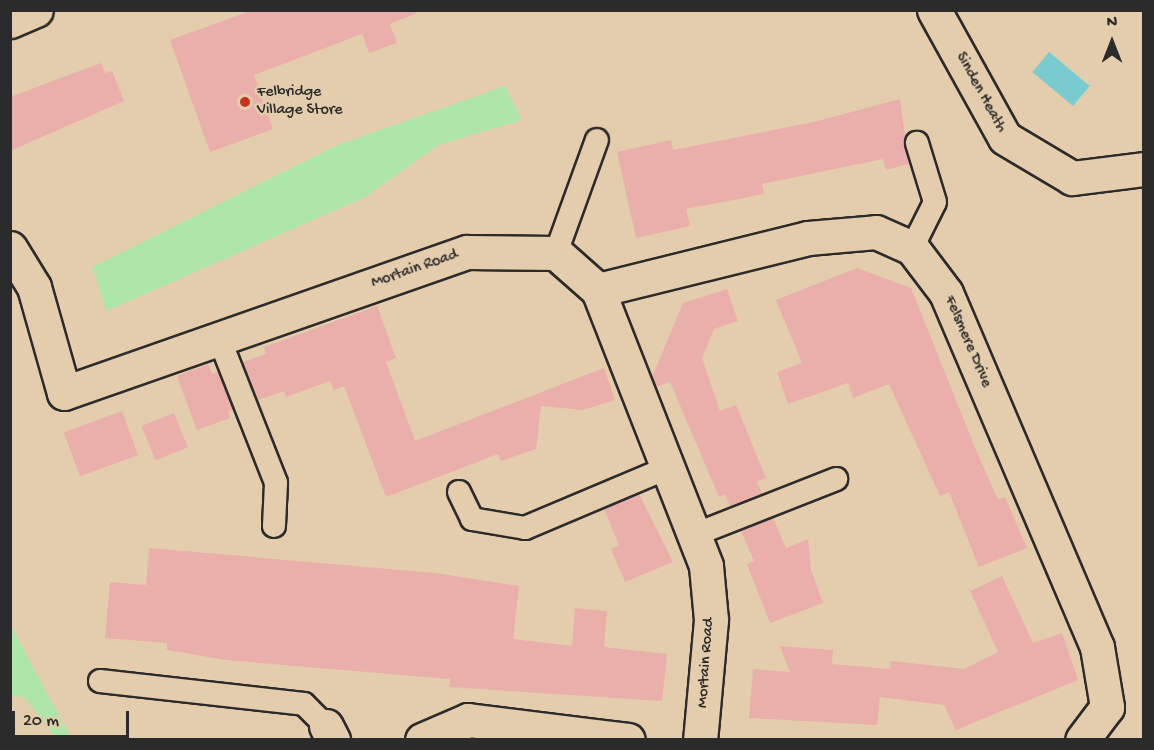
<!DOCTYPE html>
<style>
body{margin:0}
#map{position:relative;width:1154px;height:750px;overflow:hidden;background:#e3cdac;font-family:"Gochi Hand",sans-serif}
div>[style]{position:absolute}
.green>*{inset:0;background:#aee6aa}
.water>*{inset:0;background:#79cbd0;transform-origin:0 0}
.building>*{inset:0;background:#eaafab;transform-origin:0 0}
.roads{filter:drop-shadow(2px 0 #2b2b2b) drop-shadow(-2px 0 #2b2b2b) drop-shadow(0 2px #2b2b2b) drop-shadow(0 -2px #2b2b2b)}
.service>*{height:22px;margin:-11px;padding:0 11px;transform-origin:11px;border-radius:11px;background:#e3cdac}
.minor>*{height:33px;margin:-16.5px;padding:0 16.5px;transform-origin:16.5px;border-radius:16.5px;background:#e3cdac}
.tertiary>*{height:33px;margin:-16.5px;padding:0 16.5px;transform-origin:16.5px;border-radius:16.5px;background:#e3cdac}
.dots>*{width:16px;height:16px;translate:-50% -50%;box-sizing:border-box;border:3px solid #e3cdac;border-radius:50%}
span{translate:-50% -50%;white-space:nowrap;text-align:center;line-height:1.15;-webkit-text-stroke:5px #e3cdac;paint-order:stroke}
.poi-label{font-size:16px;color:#2b2b2b}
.left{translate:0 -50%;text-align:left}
.street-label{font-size:16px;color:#2b2b2b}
.frame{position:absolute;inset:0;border:12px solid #2b2b2b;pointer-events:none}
.north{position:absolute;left:1082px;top:12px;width:60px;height:60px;-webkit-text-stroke:4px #e3cdac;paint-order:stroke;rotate:0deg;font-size:16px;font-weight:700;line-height:24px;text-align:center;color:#2b2b2b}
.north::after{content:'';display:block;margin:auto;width:21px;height:27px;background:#2b2b2b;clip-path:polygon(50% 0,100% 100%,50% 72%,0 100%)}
.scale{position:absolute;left:12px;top:711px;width:117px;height:27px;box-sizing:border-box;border:3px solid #2b2b2b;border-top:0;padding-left:8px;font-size:18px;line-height:21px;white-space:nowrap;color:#2b2b2b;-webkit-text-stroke:4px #e3cdac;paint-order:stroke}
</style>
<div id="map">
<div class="green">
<i style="clip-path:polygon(505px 86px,521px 120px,438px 145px,365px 197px,106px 311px,92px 267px,337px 145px)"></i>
<i style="clip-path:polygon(11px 626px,71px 739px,57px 739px,24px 697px,11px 696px)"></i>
</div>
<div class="water">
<i style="left:1049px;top:52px;width:53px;height:26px;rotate:40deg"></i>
</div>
<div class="building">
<i style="clip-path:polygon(253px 10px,417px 10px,417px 13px,390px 24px,397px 43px,369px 53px,362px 34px,254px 75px,273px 129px,210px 152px,170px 40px)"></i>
<i style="clip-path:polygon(101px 63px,105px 73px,112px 71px,124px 101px,10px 151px,10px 97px)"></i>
<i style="clip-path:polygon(900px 99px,909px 164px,886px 170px,883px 159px,762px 184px,764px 194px,686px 209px,690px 226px,636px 238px,617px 152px,671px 140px,673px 150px,814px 122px)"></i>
<i style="clip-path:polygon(857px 268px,911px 288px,976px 450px,998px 500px,1005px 497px,1027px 548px,979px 567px,949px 492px,940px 496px,889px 384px,853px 398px,848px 383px,788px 404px,777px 372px,802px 363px,776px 300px)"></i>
<i style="clip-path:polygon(727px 289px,738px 321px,714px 329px,702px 358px,720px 411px,736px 405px,766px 478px,757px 481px,762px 494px,730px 506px,725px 494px,719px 497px,670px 382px,656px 387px,652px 377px,683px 303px)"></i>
<i style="clip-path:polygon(377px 306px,396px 358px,386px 362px,415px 441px,604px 368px,615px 400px,583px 410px,541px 406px,536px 449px,501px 461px,498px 454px,386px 497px,344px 386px,334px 390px,330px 381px,286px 397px,284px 391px,258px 400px,243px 362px,266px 354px,264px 347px)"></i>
<i style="clip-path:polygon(208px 364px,212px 374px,218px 372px,233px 410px,228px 411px,230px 418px,197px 430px,177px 376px)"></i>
<i style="left:122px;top:411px;width:47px;height:62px;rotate:70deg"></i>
<i style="left:174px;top:413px;width:37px;height:35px;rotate:68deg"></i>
<i style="clip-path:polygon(639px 494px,673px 562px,625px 582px,611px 549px,619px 545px,604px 509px)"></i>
<i style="clip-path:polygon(773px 518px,786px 548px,808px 539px,811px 570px,823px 603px,770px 623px,747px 564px,754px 561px,741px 531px)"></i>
<i style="clip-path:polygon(149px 548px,435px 573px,519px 586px,513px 639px,572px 646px,575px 608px,607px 611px,604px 647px,667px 654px,662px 701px,449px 687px,450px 679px,226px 660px,167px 650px,167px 643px,105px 638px,110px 582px,146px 585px)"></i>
<i style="clip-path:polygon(1002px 576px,1033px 643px,1062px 633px,1078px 680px,956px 730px,944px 705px,880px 697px,877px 725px,749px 718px,753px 669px,790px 672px,780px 646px,833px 650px,832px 664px,890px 669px,891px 661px,964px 669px,998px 652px,970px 591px)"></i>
</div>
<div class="roads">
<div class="service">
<i style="left:912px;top:248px;width:51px;rotate:-63.4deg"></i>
<i style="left:935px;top:202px;width:62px;rotate:-107deg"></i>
<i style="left:556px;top:253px;width:120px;rotate:-70.1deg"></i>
<i style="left:219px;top:338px;width:156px;rotate:68.5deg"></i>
<i style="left:276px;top:483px;width:43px;rotate:92.7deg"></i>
<i style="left:459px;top:492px;width:30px;rotate:64deg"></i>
<i style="left:472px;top:519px;width:54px;rotate:9.6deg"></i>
<i style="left:525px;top:528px;width:154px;rotate:-22.9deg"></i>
<i style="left:694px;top:535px;width:153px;rotate:-21.5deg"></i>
<i style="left:100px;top:681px;width:205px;rotate:6.4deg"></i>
<i style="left:304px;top:704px;width:31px;rotate:45deg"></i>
</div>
<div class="minor">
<i style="left:934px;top:10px;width:146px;rotate:61deg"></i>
<i style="left:1005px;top:138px;width:78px;rotate:30.8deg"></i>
<i style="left:1072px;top:178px;width:73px;rotate:-7.1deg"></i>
<i style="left:10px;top:248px;width:46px;rotate:58.4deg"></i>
<i style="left:34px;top:287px;width:110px;rotate:74.2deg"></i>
<i style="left:64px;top:393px;width:427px;rotate:-19.3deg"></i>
<i style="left:467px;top:252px;width:89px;rotate:0.6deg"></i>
<i style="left:556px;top:253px;width:56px;rotate:41.4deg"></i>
<i style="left:598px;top:290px;width:296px;rotate:68.6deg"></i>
<i style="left:706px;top:566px;width:54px;rotate:84.7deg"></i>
<i style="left:711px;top:620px;width:121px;rotate:95.2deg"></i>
<i style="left:598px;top:290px;width:216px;rotate:-13.9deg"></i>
<i style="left:808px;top:238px;width:68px;rotate:-5deg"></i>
<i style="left:876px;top:232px;width:39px;rotate:24deg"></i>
<i style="left:912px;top:248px;width:56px;rotate:52.9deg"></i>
<i style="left:946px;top:293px;width:385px;rotate:66.9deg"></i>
<i style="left:1097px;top:647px;width:61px;rotate:80.5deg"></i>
<i style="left:1107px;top:707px;width:41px;rotate:127.1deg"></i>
<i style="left:326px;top:726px;width:16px;rotate:63deg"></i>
<i style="left:422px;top:740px;width:50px;rotate:-23.5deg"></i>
<i style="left:468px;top:720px;width:161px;rotate:7.1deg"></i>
</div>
<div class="tertiary">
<i style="left:10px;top:21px;width:28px;rotate:-23deg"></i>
</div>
</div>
<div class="dots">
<i style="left:245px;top:102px;background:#c8321e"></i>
</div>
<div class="poi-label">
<span class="left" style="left:257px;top:102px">Felbridge<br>Village Store</span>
</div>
<div class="street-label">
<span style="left:980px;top:93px;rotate:61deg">Sinden Heath</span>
<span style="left:415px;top:270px;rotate:-19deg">Mortain Road</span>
<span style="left:967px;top:342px;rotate:67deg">Felsmere Drive</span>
<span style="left:707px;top:663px;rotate:-86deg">Mortain Road</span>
</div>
<div class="frame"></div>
<div class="north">N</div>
<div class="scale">20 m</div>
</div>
